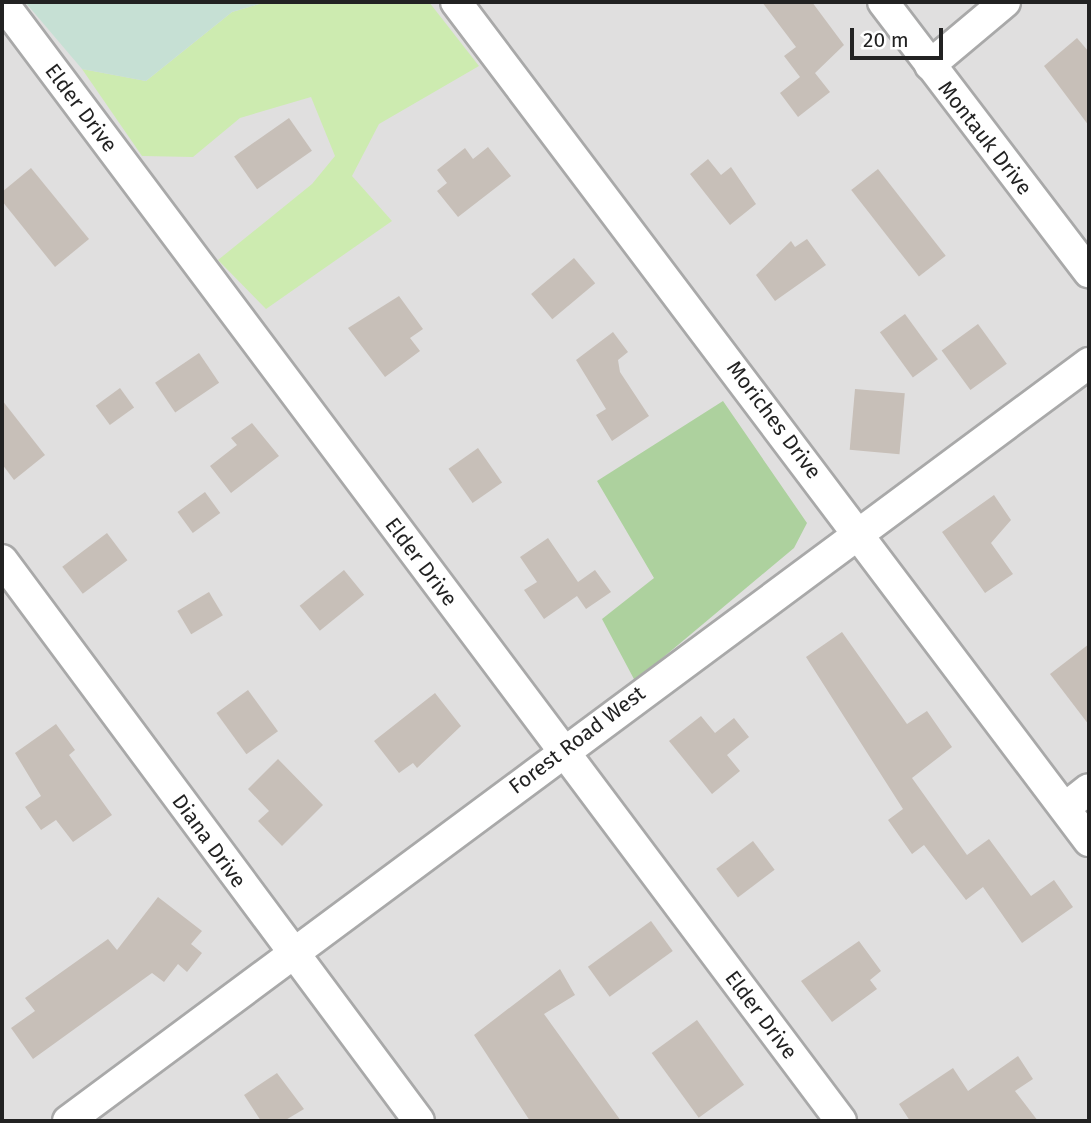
<!DOCTYPE html>
<style>
body{margin:0}
#map{position:relative;width:1091px;height:1123px;overflow:hidden;background:#f2efe9;font-family:"Fira Sans",sans-serif}
div>[style]{position:absolute}
.residential>*{inset:0;background:#e0dfdf;transform-origin:0 0}
.grass>*{inset:0;background:#cdebb0}
.forest>*{inset:0;background:#add19e}
.wetland>*{inset:0;background:#c6e0d4}
.building>*{inset:0;background:#c7bfb8;transform-origin:0 0}
.roads{filter:drop-shadow(2px 0 #a9a9a9) drop-shadow(-2px 0 #a9a9a9) drop-shadow(0 2px #a9a9a9) drop-shadow(0 -2px #a9a9a9)}
.street>*{height:30px;margin:-15px;padding:0 15px;transform-origin:15px;border-radius:15px;background:#fff}
span{translate:-50% -50%;white-space:nowrap;text-align:center;line-height:1.15;-webkit-text-stroke:5px #fff;paint-order:stroke}
.street-label{font-size:21px;color:#222}
.frame{position:absolute;inset:0;border:4px solid #222;pointer-events:none}
.scale{position:absolute;left:850px;top:28px;width:93px;height:32px;box-sizing:border-box;border:4px solid #222;border-top:0;padding-left:9px;font-size:21px;line-height:24px;white-space:nowrap;color:#222;-webkit-text-stroke:5px #fff;paint-order:stroke}
</style>
<div id="map">
<div class="residential">
<i style="left:2px;top:2px;width:1087px;height:1119px"></i>
</div>
<div class="grass">
<i style="clip-path:polygon(266px 2px,429px 2px,479px 66px,379px 124px,352px 176px,392px 221px,266px 309px,218px 260px,312px 184px,335px 156px,311px 97px,240px 118px,193px 157px,142px 156px,82px 69px,146px 81px,232px 12px)"></i>
</div>
<div class="forest">
<i style="clip-path:polygon(723px 401px,807px 523px,794px 548px,635px 681px,602px 619px,654px 578px,597px 481px)"></i>
</div>
<div class="wetland">
<i style="clip-path:polygon(25px 2px,266px 2px,232px 12px,146px 81px,82px 69px)"></i>
</div>
<div class="building">
<i style="clip-path:polygon(762px 2px,812px 2px,844px 45px,815px 73px,830px 92px,798px 117px,780px 93px,800px 77px,784px 56px,796px 47px)"></i>
<i style="clip-path:polygon(1077px 38px,1089px 52px,1089px 126px,1044px 66px)"></i>
<i style="left:289px;top:118px;width:40px;height:67px;rotate:55deg"></i>
<i style="clip-path:polygon(488px 147px,511px 176px,458px 217px,437px 191px,447px 183px,437px 170px,465px 148px,473px 159px)"></i>
<i style="clip-path:polygon(708px 159px,721px 175px,731px 167px,756px 204px,730px 225px,690px 174px)"></i>
<i style="clip-path:polygon(31px 168px,89px 239px,55px 267px,2px 201px,2px 192px)"></i>
<i style="left:878px;top:169px;width:110px;height:34px;rotate:52deg"></i>
<i style="clip-path:polygon(807px 239px,826px 265px,775px 301px,756px 275px,791px 241px,795px 247px)"></i>
<i style="left:574px;top:258px;width:33px;height:56px;rotate:50deg"></i>
<i style="clip-path:polygon(399px 296px,423px 329px,410px 338px,420px 351px,385px 377px,348px 328px)"></i>
<i style="left:905px;top:314px;width:56px;height:31px;rotate:54deg"></i>
<i style="left:978px;top:324px;width:49px;height:45px;rotate:54deg"></i>
<i style="clip-path:polygon(613px 332px,628px 352px,618px 360px,620px 372px,649px 416px,612px 441px,596px 415px,606px 409px,576px 360px)"></i>
<i style="left:199px;top:353px;width:36px;height:53px;rotate:56deg"></i>
<i style="left:120px;top:388px;width:24px;height:30px;rotate:54deg"></i>
<i style="left:855px;top:389px;width:50px;height:61px;rotate:5deg"></i>
<i style="clip-path:polygon(2px 400px,45px 455px,14px 480px,2px 464px)"></i>
<i style="clip-path:polygon(252px 423px,279px 456px,231px 493px,210px 466px,237px 445px,231px 438px)"></i>
<i style="left:478px;top:448px;width:42px;height:36px;rotate:55deg"></i>
<i style="left:205px;top:492px;width:26px;height:34px;rotate:54deg"></i>
<i style="clip-path:polygon(994px 495px,1011px 520px,991px 543px,1013px 574px,985px 593px,942px 532px)"></i>
<i style="left:107px;top:533px;width:34px;height:56px;rotate:53deg"></i>
<i style="clip-path:polygon(548px 538px,578px 582px,595px 570px,611px 592px,586px 609px,577px 596px,544px 619px,524px 590px,537px 582px,520px 557px)"></i>
<i style="left:344px;top:570px;width:32px;height:57px;rotate:51deg"></i>
<i style="left:209px;top:592px;width:27px;height:37px;rotate:59deg"></i>
<i style="clip-path:polygon(842px 632px,907px 724px,927px 711px,952px 747px,912px 778px,967px 855px,989px 839px,1031px 896px,1054px 880px,1073px 907px,1022px 943px,983px 887px,966px 900px,924px 845px,912px 854px,888px 820px,903px 809px,806px 657px)"></i>
<i style="clip-path:polygon(1089px 644px,1089px 725px,1050px 674px)"></i>
<i style="left:248px;top:690px;width:51px;height:39px;rotate:54deg"></i>
<i style="clip-path:polygon(435px 693px,461px 726px,417px 768px,413px 763px,399px 773px,374px 741px)"></i>
<i style="clip-path:polygon(701px 716px,715px 733px,734px 718px,749px 737px,727px 755px,740px 771px,712px 794px,669px 741px)"></i>
<i style="clip-path:polygon(56px 724px,75px 750px,69px 755px,112px 815px,73px 842px,56px 820px,41px 830px,25px 807px,41px 796px,15px 753px)"></i>
<i style="clip-path:polygon(278px 759px,323px 805px,282px 846px,258px 821px,269px 811px,248px 789px)"></i>
<i style="left:753px;top:841px;width:36px;height:46px;rotate:53deg"></i>
<i style="clip-path:polygon(158px 897px,202px 931px,191px 944px,202px 953px,187px 972px,178px 964px,164px 982px,152px 973px,33px 1059px,11px 1028px,35px 1011px,25px 998px,108px 939px,117px 950px)"></i>
<i style="left:651px;top:921px;width:37px;height:78px;rotate:54deg"></i>
<i style="clip-path:polygon(859px 941px,881px 971px,870px 980px,877px 989px,832px 1022px,801px 981px)"></i>
<i style="clip-path:polygon(560px 969px,575px 995px,544px 1014px,621px 1121px,530px 1121px,474px 1035px)"></i>
<i style="left:697px;top:1020px;width:80px;height:56px;rotate:54deg"></i>
<i style="clip-path:polygon(1018px 1056px,1033px 1079px,1015px 1091px,1038px 1121px,910px 1121px,899px 1104px,953px 1068px,968px 1091px)"></i>
<i style="clip-path:polygon(277px 1073px,304px 1109px,284px 1121px,261px 1121px,244px 1095px)"></i>
</div>
<div class="roads">
<div class="street">
<i style="left:2px;top:2px;width:1399px;rotate:53.14deg"></i>
<i style="left:456px;top:2px;width:1051px;rotate:52.97deg"></i>
<i style="left:883px;top:2px;width:340px;rotate:52.7deg"></i>
<i style="left:930px;top:65px;width:98px;rotate:-40deg"></i>
<i style="left:2px;top:560px;width:699px;rotate:53.38deg"></i>
<i style="left:1066px;top:807px;width:29px;rotate:-38deg"></i>
<i style="left:68px;top:1121px;width:1272px;rotate:-36.59deg"></i>
</div>
</div>
<div class="street-label">
<span style="left:81px;top:108px;rotate:53deg">Elder Drive</span>
<span style="left:985px;top:138px;rotate:52deg">Montauk Drive</span>
<span style="left:774px;top:420px;rotate:53deg">Moriches Drive</span>
<span style="left:421px;top:562px;rotate:53deg">Elder Drive</span>
<span style="left:577px;top:740px;rotate:-37deg">Forest Road West</span>
<span style="left:209px;top:841px;rotate:54deg">Diana Drive</span>
<span style="left:761px;top:1015px;rotate:53deg">Elder Drive</span>
</div>
<div class="frame"></div>
<div class="scale">20 m</div>
</div>
